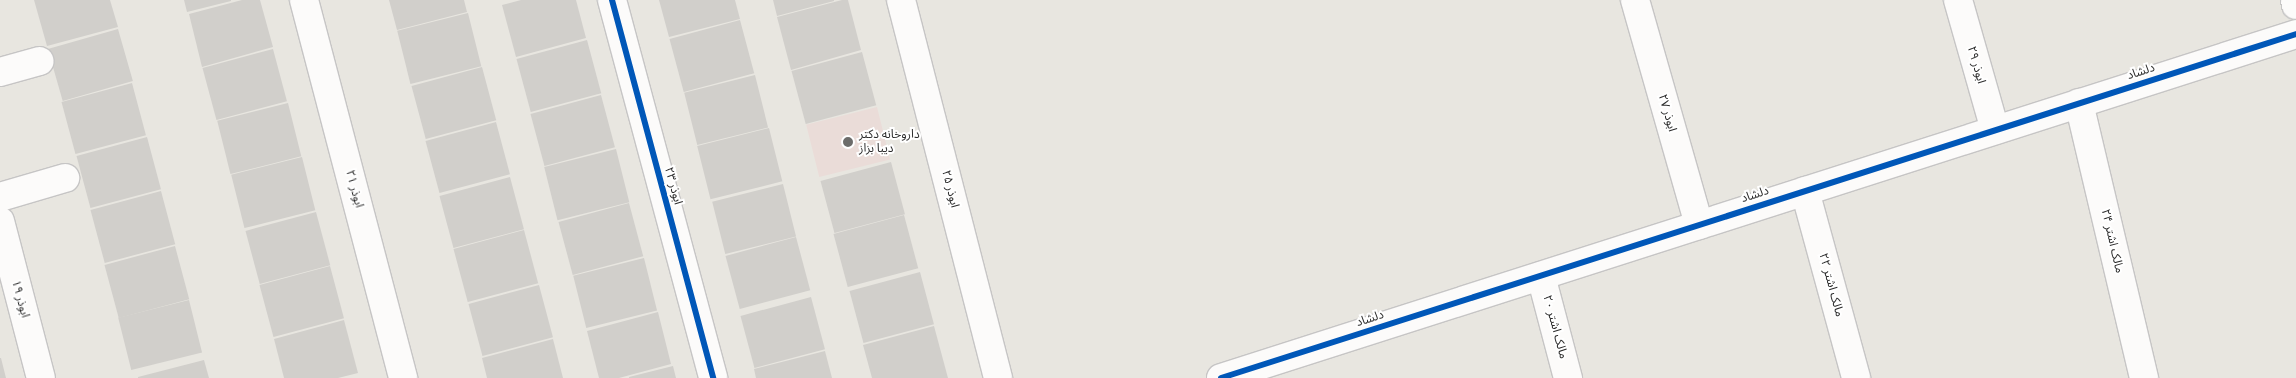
<!DOCTYPE html>
<meta charset="utf-8">
<style>
body{margin:0}
#map{position:relative;width:2296px;height:378px;overflow:hidden;background:#e8e6e0;font-family:"Archivo Narrow","Noto Sans Arabic",sans-serif}
div>[style]{position:absolute}
.medical>*{inset:0;background:#eadcd8;transform-origin:0 0}
.building>*{inset:0;background:#d1cfcb;transform-origin:0 0}
.roads{filter:drop-shadow(1px 0 #c6c5c5) drop-shadow(-1px 0 #c6c5c5) drop-shadow(0 1px #c6c5c5) drop-shadow(0 -1px #c6c5c5)}
.minor>*{height:28px;margin:-14px;padding:0 14px;transform-origin:14px;border-radius:14px;background:#fcfbfa}
.tertiary>*{height:28px;margin:-14px;padding:0 14px;transform-origin:14px;border-radius:14px;background:#fcfbfa}
.cycleway>*{height:6px;margin:-3px;padding:0 3px;transform-origin:3px;border-radius:3px;background:#0057b8}
.dots>*{width:14px;height:14px;translate:-50% -50%;box-sizing:border-box;border:2px solid #fff;border-radius:50%}
span{translate:-50% -50%;white-space:nowrap;text-align:center;line-height:1.15;-webkit-text-stroke:4px #fff;paint-order:stroke}
.street-label{font-size:12px;color:#2a2a2a}
.poi-label{font-size:12px;color:#2a2a2a}
.left{translate:0 -50%;text-align:left}
</style>
<div id="map">
<div class="medical">
<i style="left:877px;top:107px;width:54px;height:73px;rotate:76deg"></i>
</div>
<div class="building">
<i style="clip-path:polygon(34px 0,110px 0,118px 27px,47px 46px)"></i>
<i style="clip-path:polygon(184px 0,231px 0,231px 1px,187px 12px)"></i>
<i style="clip-path:polygon(242px 0,260px 0,273px 47px,202px 67px,189px 14px)"></i>
<i style="clip-path:polygon(389px 0,464px 0,467px 12px,397px 30px)"></i>
<i style="clip-path:polygon(521px 0,576px 0,586px 38px,516px 57px,502px 5px)"></i>
<i style="clip-path:polygon(659px 0,735px 0,740px 19px,669px 37px)"></i>
<i style="clip-path:polygon(773px 0,834px 0,834px 1px,777px 16px)"></i>
<i style="clip-path:polygon(842px 0,848px 0,861px 50px,791px 70px,777px 17px)"></i>
<i style="left:468px;top:13px;width:55px;height:73px;rotate:76deg"></i>
<i style="left:740px;top:20px;width:55px;height:73px;rotate:75deg"></i>
<i style="left:118px;top:29px;width:54px;height:73px;rotate:74deg"></i>
<i style="left:587px;top:40px;width:55px;height:73px;rotate:75deg"></i>
<i style="left:273px;top:49px;width:54px;height:73px;rotate:75deg"></i>
<i style="left:862px;top:52px;width:55px;height:73px;rotate:75deg"></i>
<i style="left:482px;top:67px;width:55px;height:73px;rotate:75deg"></i>
<i style="left:755px;top:75px;width:54px;height:73px;rotate:76deg"></i>
<i style="left:132px;top:83px;width:54px;height:73px;rotate:75deg"></i>
<i style="left:601px;top:95px;width:54px;height:73px;rotate:75deg"></i>
<i style="left:288px;top:103px;width:55px;height:73px;rotate:76deg"></i>
<i style="left:496px;top:122px;width:54px;height:73px;rotate:75deg"></i>
<i style="left:769px;top:128px;width:55px;height:74px;rotate:76deg"></i>
<i style="left:147px;top:137px;width:54px;height:73px;rotate:75deg"></i>
<i style="left:616px;top:149px;width:55px;height:74px;rotate:76deg"></i>
<i style="left:302px;top:157px;width:55px;height:73px;rotate:76deg"></i>
<i style="left:891px;top:162px;width:54px;height:73px;rotate:75deg"></i>
<i style="left:510px;top:177px;width:54px;height:73px;rotate:75deg"></i>
<i style="left:783px;top:184px;width:54px;height:73px;rotate:76deg"></i>
<i style="left:161px;top:191px;width:55px;height:73px;rotate:75deg"></i>
<i style="left:629px;top:203px;width:55px;height:73px;rotate:75deg"></i>
<i style="left:316px;top:212px;width:55px;height:73px;rotate:75deg"></i>
<i style="left:904px;top:215px;width:55px;height:73px;rotate:75deg"></i>
<i style="left:524px;top:230px;width:55px;height:73px;rotate:75deg"></i>
<i style="left:796px;top:237px;width:55px;height:73px;rotate:75deg"></i>
<i style="left:175px;top:246px;width:55px;height:73px;rotate:75deg"></i>
<i style="left:644px;top:258px;width:54px;height:73px;rotate:76deg"></i>
<i style="left:330px;top:266px;width:54px;height:73px;rotate:75deg"></i>
<i style="left:920px;top:272px;width:54px;height:73px;rotate:75deg"></i>
<i style="left:539px;top:285px;width:54px;height:73px;rotate:75deg"></i>
<i style="left:811px;top:297px;width:54px;height:73px;rotate:75deg"></i>
<i style="left:189px;top:300px;width:54px;height:73px;rotate:76deg"></i>
<i style="clip-path:polygon(658px 312px,671px 364px,619px 378px,599px 378px,587px 331px)"></i>
<i style="clip-path:polygon(344px 320px,358px 373px,338px 378px,284px 378px,274px 339px)"></i>
<i style="clip-path:polygon(934px 326px,948px 378px,872px 378px,863px 345px)"></i>
<i style="clip-path:polygon(553px 339px,563px 378px,487px 378px,482px 358px)"></i>
<i style="clip-path:polygon(825px 351px,832px 378px,756px 378px,754px 369px)"></i>
<i style="clip-path:polygon(0 358px,1px 358px,6px 378px,0 378px)"></i>
<i style="clip-path:polygon(204px 360px,209px 378px,138px 378px,138px 377px)"></i>
<i style="clip-path:polygon(673px 366px,676px 378px,629px 378px,629px 377px)"></i>
</div>
<div class="roads">
<div class="minor">
<i style="left:304px;top:0;width:391px;rotate:75.3deg"></i>
<i style="left:612px;top:0;width:391px;rotate:75deg"></i>
<i style="left:1635px;top:0;width:234px;rotate:74.1deg"></i>
<i style="left:1958px;top:0;width:135px;rotate:74.1deg"></i>
<i style="left:2295px;top:0;width:5px;rotate:79deg"></i>
<i style="left:0;top:72px;width:41px;rotate:-15.4deg"></i>
<i style="left:2079px;top:103px;width:283px;rotate:76.7deg"></i>
<i style="left:1805px;top:191px;width:194px;rotate:74.7deg"></i>
<i style="left:0;top:197px;width:68px;rotate:-16.3deg"></i>
<i style="left:0;top:221px;width:162px;rotate:75.4deg"></i>
<i style="left:1541px;top:276px;width:106px;rotate:75.2deg"></i>
<i style="left:1221px;top:378px;width:1129px;rotate:-17.74deg"></i>
</div>
<div class="tertiary">
<i style="left:901px;top:0;width:390px;rotate:75.6deg"></i>
</div>
</div>
<div class="cycleway">
<i style="left:612px;top:0;width:391px;rotate:75deg"></i>
<i style="left:1221px;top:378px;width:1129px;rotate:-17.74deg"></i>
</div>
<div class="dots">
<i style="left:848px;top:142px;background:#6c6c6a"></i>
</div>
<div class="street-label">
<span style="left:1976px;top:65px;rotate:74deg">ابوذر ۲۹</span>
<span style="left:2141px;top:72px;rotate:-18deg">دلشاد</span>
<span style="left:1667px;top:113px;rotate:74deg">ابوذر ۲۷</span>
<span style="left:673px;top:186px;rotate:75deg">ابوذر ۲۳</span>
<span style="left:354px;top:189px;rotate:75deg">ابوذر ۲۱</span>
<span style="left:950px;top:189px;rotate:76deg">ابوذر ۲۵</span>
<span style="left:1755px;top:195px;rotate:-18deg">دلشاد</span>
<span style="left:2112px;top:241px;rotate:77deg">مالک اشتر ۲۴</span>
<span style="left:1831px;top:285px;rotate:75deg">مالک اشتر ۲۲</span>
<span style="left:20px;top:299px;rotate:75deg">ابوذر ۱۹</span>
<span style="left:1370px;top:319px;rotate:-18deg">دلشاد</span>
<span style="left:1555px;top:327px;rotate:75deg">مالک اشتر ۲۰</span>
</div>
<div class="poi-label">
<span class="left" style="left:859px;top:142px">داروخانه دکتر<br>دیبا بزاز</span>
</div>
</div>
